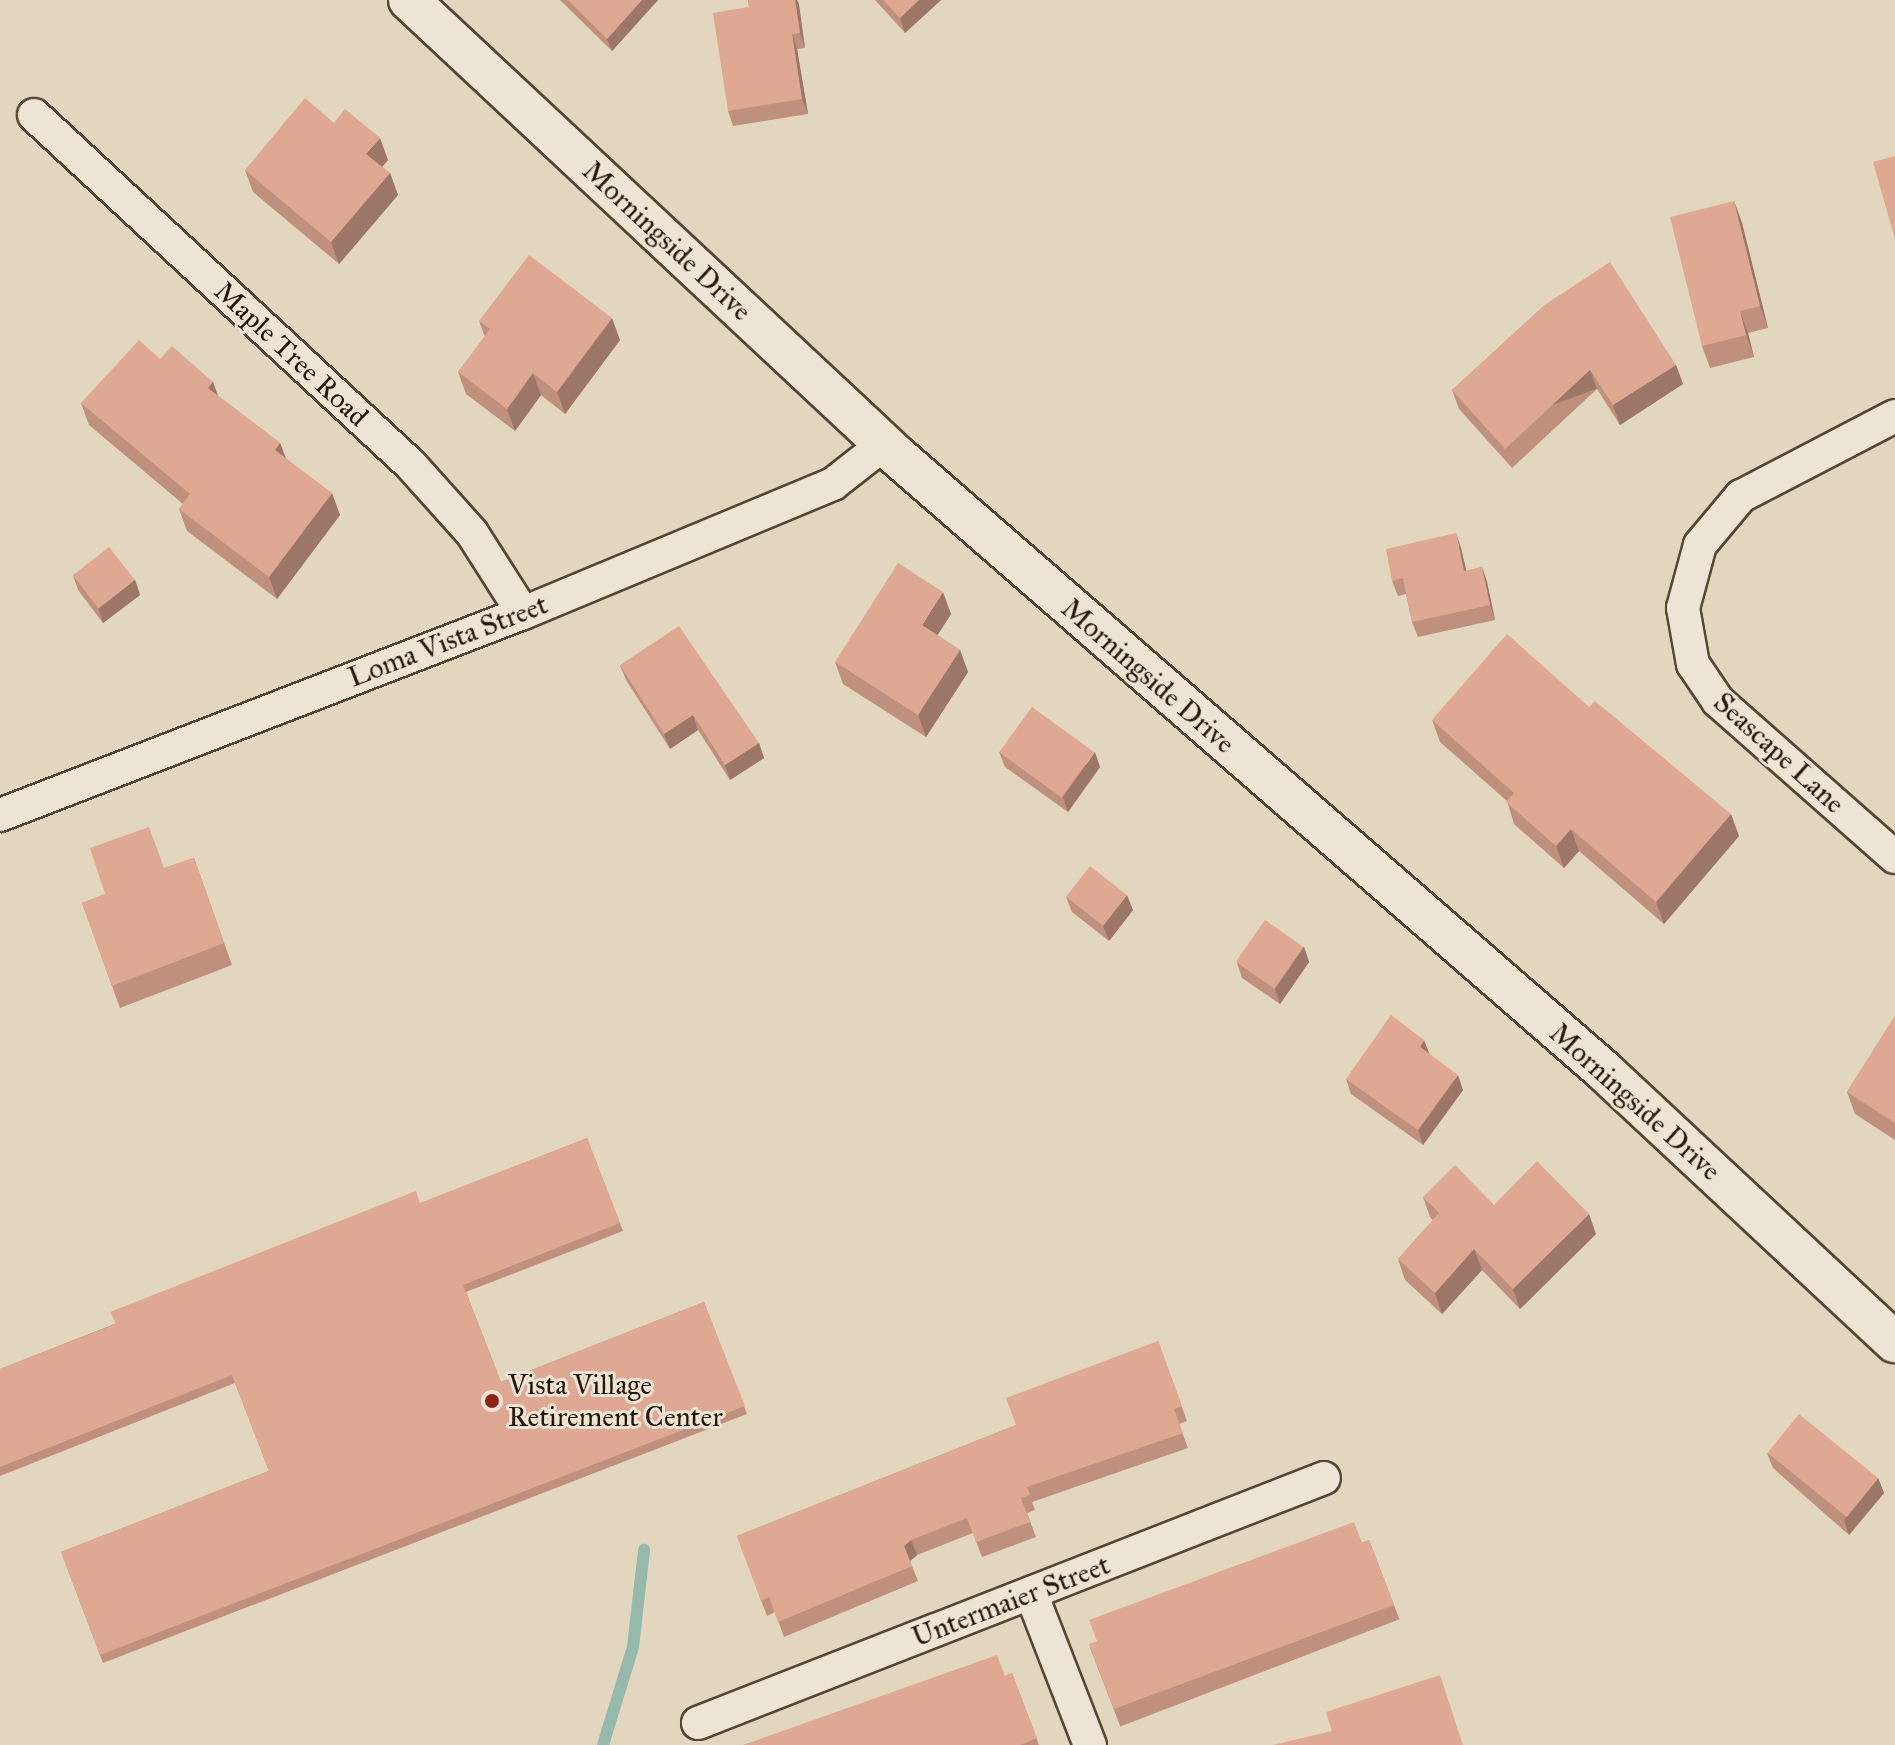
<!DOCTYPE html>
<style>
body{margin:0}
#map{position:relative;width:1895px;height:1745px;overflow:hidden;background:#e3d6be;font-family:"IM FELL Great Primer",serif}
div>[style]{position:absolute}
.stream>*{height:12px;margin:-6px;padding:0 6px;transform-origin:6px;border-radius:6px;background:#96b9ad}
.roads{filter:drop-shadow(2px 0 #554635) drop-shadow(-2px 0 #554635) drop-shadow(0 2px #554635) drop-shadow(0 -2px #554635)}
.minor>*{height:32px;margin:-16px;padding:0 16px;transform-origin:16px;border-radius:16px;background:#ede4d5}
.tertiary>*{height:40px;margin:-20px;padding:0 20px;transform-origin:20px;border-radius:20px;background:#ede4d5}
.wall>*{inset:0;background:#c0907e;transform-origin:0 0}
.shaded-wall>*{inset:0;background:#9c7666;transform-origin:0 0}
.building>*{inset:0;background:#dfa892;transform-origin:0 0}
.dots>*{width:22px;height:22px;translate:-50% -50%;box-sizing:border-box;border:4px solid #ede4d5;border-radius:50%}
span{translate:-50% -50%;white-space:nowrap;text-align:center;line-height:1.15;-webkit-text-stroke:6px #ede4d5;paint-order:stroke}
.street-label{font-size:28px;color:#261607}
.poi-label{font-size:28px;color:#261607}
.left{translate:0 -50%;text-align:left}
</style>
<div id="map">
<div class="stream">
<i style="left:603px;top:1745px;width:102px;rotate:-73deg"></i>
<i style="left:633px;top:1647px;width:98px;rotate:-83.5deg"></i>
</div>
<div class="roads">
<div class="minor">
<i style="left:34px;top:115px;width:514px;rotate:42.87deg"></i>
<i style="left:411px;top:465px;width:91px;rotate:48.1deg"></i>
<i style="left:472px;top:533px;width:95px;rotate:57.5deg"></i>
<i style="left:1895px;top:416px;width:174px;rotate:152.5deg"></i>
<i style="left:1741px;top:496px;width:64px;rotate:129.9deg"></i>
<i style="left:1700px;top:545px;width:65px;rotate:105.1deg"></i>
<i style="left:1683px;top:608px;width:57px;rotate:79.9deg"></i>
<i style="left:1693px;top:664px;width:45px;rotate:56deg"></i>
<i style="left:1718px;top:701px;width:236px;rotate:41.4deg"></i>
<i style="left:0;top:815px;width:561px;rotate:-21.12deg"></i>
<i style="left:523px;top:613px;width:336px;rotate:-22.6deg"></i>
<i style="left:833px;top:484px;width:65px;rotate:-38.1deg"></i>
<i style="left:1031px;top:1593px;width:163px;rotate:68.8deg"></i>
<i style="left:698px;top:1723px;width:672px;rotate:-21.37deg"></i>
</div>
<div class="tertiary">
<i style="left:409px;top:0;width:668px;rotate:43.06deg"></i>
<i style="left:897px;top:456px;width:936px;rotate:41.01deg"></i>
<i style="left:1603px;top:1070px;width:399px;rotate:43deg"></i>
</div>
</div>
<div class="wall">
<i style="clip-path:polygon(560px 0,658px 0,612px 51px)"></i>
<i style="clip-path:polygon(748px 0,797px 0,805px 48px,797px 49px,808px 114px,733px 126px,728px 111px,749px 7px)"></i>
<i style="clip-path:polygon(875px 0,941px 0,905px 33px)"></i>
<i style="clip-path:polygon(334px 123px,388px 160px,382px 167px,390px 173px,398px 195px,339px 264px,253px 192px,245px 170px)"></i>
<i style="clip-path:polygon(1734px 201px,1742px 223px,1768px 328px,1748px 333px,1754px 357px,1710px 368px,1702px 346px)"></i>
<i style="clip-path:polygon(1546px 304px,1676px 365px,1683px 384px,1620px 425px,1597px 389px,1512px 468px,1459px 409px,1452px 390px)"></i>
<i style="clip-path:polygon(479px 321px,620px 340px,565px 414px,541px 395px,515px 431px,466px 394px,458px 372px,485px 337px)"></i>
<i style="clip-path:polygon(160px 359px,213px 382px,217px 395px,280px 443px,286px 458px,340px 515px,277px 599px,187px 531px,179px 509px,183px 504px,89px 425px,81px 403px)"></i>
<i style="clip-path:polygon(1461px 548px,1466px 571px,1482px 567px,1487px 582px,1495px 620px,1418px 637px,1412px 622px,1406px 594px,1398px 596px,1392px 581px)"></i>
<i style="clip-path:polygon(73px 575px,135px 580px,140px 595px,103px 623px,78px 590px)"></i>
<i style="clip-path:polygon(951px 614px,937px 635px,960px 650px,968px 672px,926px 737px,843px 684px,835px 662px)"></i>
<i style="clip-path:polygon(620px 665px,759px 743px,764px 758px,730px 780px,698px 730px,670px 749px,626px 680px)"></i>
<i style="clip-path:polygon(1432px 720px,1739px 836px,1664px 924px,1579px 851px,1564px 868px,1514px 824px,1507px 801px,1440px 742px)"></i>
<i style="clip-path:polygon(999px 752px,1100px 767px,1068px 812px,1005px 767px)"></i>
<i style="clip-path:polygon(194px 858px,232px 965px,120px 1008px,82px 903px,105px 894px,164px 868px)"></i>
<i style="clip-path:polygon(1066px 897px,1133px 910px,1109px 941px,1072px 912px)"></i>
<i style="clip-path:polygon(1304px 947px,1309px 962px,1280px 1004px,1242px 978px,1237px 963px)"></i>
<i style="clip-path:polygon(1895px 1016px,1895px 1140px,1855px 1114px,1847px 1092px)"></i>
<i style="clip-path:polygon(1430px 1054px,1463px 1090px,1423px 1145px,1351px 1094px,1346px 1079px)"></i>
<i style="clip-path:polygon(587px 1138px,623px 1231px,466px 1292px,501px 1382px,704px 1302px,747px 1414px,103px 1663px,61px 1552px,269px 1471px,235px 1383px,0 1476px,0 1369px)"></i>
<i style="clip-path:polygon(1423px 1197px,1494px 1205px,1596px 1234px,1520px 1309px,1482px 1270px,1442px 1314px,1405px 1280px,1398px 1259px,1433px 1220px,1430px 1217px)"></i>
<i style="clip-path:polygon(1158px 1341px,1187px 1421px,1179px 1424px,1188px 1448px,1032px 1502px,1035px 1510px,1027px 1513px,1036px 1537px,982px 1557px,973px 1533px,917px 1555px,910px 1561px,918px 1581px,784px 1637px,775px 1612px,767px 1616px,737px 1536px,1016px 1425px)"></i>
<i style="clip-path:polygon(1767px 1453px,1878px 1478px,1884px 1493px,1849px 1535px,1773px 1468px)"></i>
<i style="left:1369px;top:1540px;width:85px;height:299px;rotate:69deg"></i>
<i style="clip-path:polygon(1012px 1673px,1039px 1745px,743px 1745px,1005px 1676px)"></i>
</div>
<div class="shaded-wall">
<i style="clip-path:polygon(642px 0,658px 0,612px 51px,607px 39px)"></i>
<i style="clip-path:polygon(795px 0,797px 0,799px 4px,805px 48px,800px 33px)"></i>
<i style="clip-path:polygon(919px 0,941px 0,905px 33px,900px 18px)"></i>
<i style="clip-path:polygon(792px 34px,797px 49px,808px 114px,802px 99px)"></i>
<i style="clip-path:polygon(380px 138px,388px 160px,374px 176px,366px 154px)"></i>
<i style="clip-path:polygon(390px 173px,398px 195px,339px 264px,331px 242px)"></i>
<i style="clip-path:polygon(1734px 201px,1742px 223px,1768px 328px,1760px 306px)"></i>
<i style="clip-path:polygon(1740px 311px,1748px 333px,1754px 357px,1746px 335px)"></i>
<i style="clip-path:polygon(612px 318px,620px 340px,565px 414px,557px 392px)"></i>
<i style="clip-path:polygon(1676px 365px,1683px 384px,1620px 425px,1613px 405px)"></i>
<i style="left:1590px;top:370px;width:20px;height:116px;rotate:70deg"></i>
<i style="clip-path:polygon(533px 373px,541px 395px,515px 431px,507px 409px)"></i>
<i style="clip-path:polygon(213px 382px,221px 404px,208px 388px)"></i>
<i style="clip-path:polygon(280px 443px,288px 465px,275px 450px)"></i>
<i style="clip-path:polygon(332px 493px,340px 515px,277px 599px,269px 577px)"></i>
<i style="clip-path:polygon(1456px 533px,1461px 548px,1470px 586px,1464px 571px)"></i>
<i style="clip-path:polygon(1482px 567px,1487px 582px,1495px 620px,1490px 605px)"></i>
<i style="clip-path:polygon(135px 580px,140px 595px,103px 623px,98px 608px)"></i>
<i style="clip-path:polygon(943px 592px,951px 614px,930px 647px,922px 625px)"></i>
<i style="clip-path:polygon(960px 650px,968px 672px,926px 737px,918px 715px)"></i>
<i style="clip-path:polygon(693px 715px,698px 730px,670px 749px,664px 734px)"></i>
<i style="clip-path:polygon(759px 743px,764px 758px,730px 780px,725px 765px)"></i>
<i style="clip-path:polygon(1095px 752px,1100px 767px,1068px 812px,1063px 797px)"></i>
<i style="clip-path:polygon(1731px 814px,1739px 836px,1664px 924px,1656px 902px)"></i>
<i style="clip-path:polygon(1571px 829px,1579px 851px,1564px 868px,1556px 846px)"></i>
<i style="clip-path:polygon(1127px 895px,1133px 910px,1109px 941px,1103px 926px)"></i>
<i style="clip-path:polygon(1304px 947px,1309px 962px,1280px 1004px,1275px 989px)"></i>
<i style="clip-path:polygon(1424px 1040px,1430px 1055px,1420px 1047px)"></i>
<i style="clip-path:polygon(1458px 1075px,1463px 1090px,1423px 1145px,1418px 1130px)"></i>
<i style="clip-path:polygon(1589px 1214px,1596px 1234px,1520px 1309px,1513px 1289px)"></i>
<i style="clip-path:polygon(1474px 1249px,1482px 1270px,1442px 1314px,1435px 1293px)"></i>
<i style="clip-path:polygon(1878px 1478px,1884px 1493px,1849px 1535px,1844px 1520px)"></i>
<i style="clip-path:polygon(911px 1540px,917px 1555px,910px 1561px,904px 1546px)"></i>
</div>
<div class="building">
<i style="clip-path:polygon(568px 0,642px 0,607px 39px)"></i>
<i style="clip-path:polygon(748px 0,795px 0,800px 33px,792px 34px,802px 99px,728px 111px,713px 13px,749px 7px)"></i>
<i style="clip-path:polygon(883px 0,919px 0,900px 18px)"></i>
<i style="clip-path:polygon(305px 98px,334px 123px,345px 109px,380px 138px,366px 154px,390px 173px,331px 242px,245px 170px)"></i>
<i style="clip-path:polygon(1895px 156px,1895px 239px,1873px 162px)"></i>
<i style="clip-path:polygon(1734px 201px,1760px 306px,1740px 311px,1746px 335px,1702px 346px,1670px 217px)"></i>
<i style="clip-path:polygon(529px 255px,612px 318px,557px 392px,533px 373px,507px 409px,458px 372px,490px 329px,479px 321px)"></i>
<i style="clip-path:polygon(1610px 262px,1676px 365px,1613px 405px,1590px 370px,1505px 449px,1452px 390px,1546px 304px)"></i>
<i style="clip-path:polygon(139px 340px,160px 359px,172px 346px,213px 382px,208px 388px,280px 443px,275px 450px,332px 493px,269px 577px,179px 509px,190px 494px,81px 403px)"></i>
<i style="clip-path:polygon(1456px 533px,1464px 571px,1482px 567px,1490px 605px,1412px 622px,1403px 578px,1392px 581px,1386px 549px)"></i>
<i style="left:109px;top:547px;width:42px;height:46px;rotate:52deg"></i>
<i style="clip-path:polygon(898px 563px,943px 592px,922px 625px,960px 650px,918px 715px,835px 662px)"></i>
<i style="clip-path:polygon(679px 626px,759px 743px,725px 765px,693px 715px,664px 734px,620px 665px)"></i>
<i style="clip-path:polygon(1507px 634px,1589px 707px,1595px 701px,1731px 814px,1656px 902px,1571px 829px,1556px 846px,1506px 802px,1514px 793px,1432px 720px)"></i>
<i style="left:1032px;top:707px;width:77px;height:56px;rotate:36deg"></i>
<i style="clip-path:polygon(149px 827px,164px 868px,194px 858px,224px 943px,112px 986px,82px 903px,105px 894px,90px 848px)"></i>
<i style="left:1090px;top:866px;width:47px;height:39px;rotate:38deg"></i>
<i style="left:1265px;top:920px;width:47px;height:51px;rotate:35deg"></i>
<i style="clip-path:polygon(1391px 1015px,1424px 1040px,1420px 1047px,1458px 1075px,1418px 1130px,1346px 1079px)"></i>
<i style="clip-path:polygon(1895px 1016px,1895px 1123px,1847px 1092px)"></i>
<i style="clip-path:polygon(587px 1138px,620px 1223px,463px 1285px,501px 1382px,704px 1302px,745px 1406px,100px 1655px,61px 1552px,269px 1471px,232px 1375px,0 1467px,0 1369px,116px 1324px,110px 1312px,416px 1191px,420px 1203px)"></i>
<i style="clip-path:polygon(1537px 1161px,1589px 1214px,1513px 1289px,1474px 1249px,1435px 1293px,1398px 1259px,1439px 1213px,1423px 1197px,1455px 1165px,1494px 1205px)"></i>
<i style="clip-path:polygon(1158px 1341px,1182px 1406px,1174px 1409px,1183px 1433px,1027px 1487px,1030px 1495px,1021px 1498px,1030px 1522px,976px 1542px,967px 1518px,911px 1540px,904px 1546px,912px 1566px,778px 1622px,769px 1597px,761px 1601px,737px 1536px,1016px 1425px,1006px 1398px)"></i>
<i style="left:1799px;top:1414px;width:102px;height:50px;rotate:39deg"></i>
<i style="clip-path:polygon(1354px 1522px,1362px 1543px,1369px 1540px,1394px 1605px,1114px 1709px,1089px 1644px,1097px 1641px,1089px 1620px)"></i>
<i style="clip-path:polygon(997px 1655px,1005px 1676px,1012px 1673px,1037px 1738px,1020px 1745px,743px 1745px)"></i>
<i style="clip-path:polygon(1440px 1675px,1463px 1745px,1273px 1745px,1332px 1731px,1326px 1712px)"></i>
</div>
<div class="dots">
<i style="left:492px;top:1401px;background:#8f2418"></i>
</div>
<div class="street-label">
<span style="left:667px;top:241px;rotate:43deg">Morningside Drive</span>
<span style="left:291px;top:354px;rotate:43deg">Maple Tree Road</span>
<span style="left:448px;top:641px;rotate:-21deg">Loma Vista Street</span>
<span style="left:1148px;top:676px;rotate:41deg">Morningside Drive</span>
<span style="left:1779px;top:753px;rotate:42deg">Seascape Lane</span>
<span style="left:1635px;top:1102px;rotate:42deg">Morningside Drive</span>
<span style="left:1011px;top:1601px;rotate:-21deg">Untermaier Street</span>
</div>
<div class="poi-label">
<span class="left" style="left:508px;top:1401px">Vista Village<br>Retirement Center</span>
</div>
</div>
